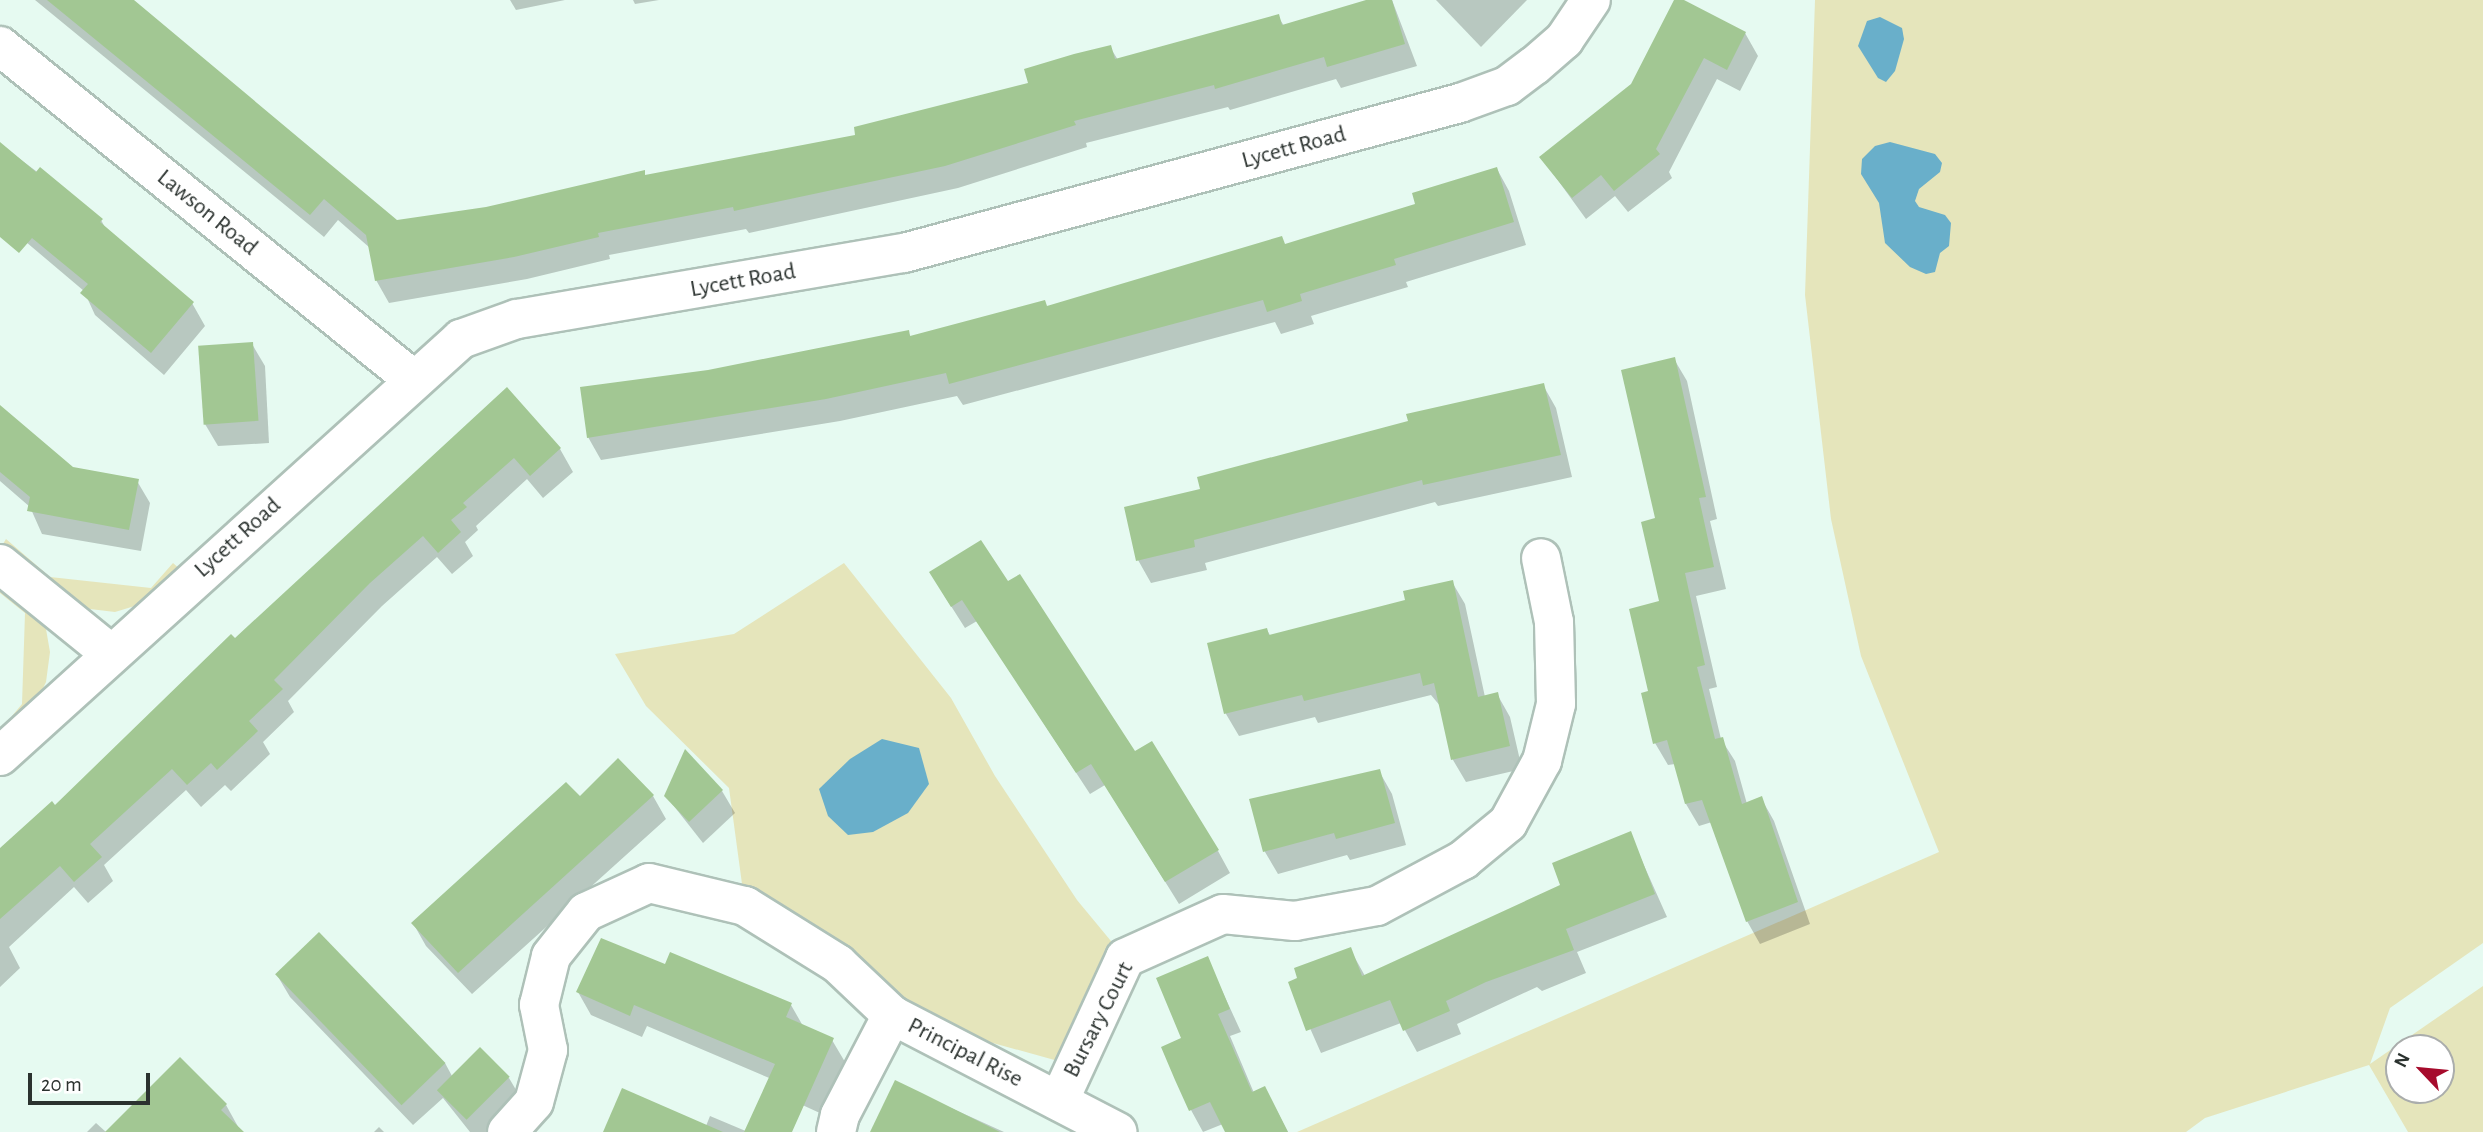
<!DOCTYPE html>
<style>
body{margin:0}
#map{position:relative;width:2483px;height:1132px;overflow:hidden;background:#e6faf1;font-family:"Alegreya Sans",sans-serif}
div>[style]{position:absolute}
.green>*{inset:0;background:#e5e5bb}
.water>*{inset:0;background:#69afca}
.shadow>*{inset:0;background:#0003}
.building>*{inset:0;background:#a2c793;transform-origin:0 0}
.roads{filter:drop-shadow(2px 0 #aec1b8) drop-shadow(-2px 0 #aec1b8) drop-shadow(0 2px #aec1b8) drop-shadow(0 -2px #aec1b8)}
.street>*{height:38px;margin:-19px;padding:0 19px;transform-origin:19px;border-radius:19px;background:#fff}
span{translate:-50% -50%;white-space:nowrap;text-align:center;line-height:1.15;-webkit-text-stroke:5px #fff;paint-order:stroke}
.street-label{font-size:24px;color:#2b322f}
.north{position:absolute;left:2385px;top:1034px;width:70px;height:70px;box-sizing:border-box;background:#fff;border:2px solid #aaadac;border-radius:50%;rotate:296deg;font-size:19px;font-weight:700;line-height:28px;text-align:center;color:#2b322f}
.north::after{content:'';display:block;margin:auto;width:24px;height:32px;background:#a60b2c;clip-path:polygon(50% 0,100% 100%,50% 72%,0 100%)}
.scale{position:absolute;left:28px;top:1073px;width:122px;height:32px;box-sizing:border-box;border:4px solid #2b322f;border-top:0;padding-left:9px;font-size:21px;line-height:24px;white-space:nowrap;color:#2b322f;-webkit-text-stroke:5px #fff;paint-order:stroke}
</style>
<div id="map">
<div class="green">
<i style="clip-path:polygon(evenodd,1815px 0,2483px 0,2483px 943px,2390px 1008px,2370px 1064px,2483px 986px,2483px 1132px,2408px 1132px,2369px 1065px,2205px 1118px,2186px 1132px,1297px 1132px,1939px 852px,1861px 656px,1831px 519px,1805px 295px,1815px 0,2399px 1048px,2441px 1048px,2441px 1090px,2399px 1090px,2399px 1048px)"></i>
<i style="clip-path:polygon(6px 539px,50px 577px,151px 588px,173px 563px,182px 571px,138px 605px,115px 612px,90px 609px,68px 600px,3px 544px)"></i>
<i style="clip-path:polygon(844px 563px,951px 698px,995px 776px,1077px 900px,1125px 958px,1076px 1066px,892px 1015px,745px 906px,729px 788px,646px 706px,615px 654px,734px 634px)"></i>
<i style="clip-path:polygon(0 583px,30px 607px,46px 629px,50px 652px,46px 682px,34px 707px,19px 723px,12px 716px,22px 704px,25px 613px,0 593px)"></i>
</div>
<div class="water">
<i style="clip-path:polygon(1880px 17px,1902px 28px,1904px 39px,1895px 71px,1886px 82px,1878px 78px,1858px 46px,1867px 21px)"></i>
<i style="clip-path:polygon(1890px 142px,1935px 154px,1942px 163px,1940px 172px,1919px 189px,1915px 201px,1919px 207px,1945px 215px,1951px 223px,1949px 246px,1940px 253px,1935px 272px,1926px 274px,1910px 267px,1885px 243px,1879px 203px,1861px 174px,1862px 159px,1875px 146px)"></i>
<i style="clip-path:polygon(882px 739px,919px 748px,929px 784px,908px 813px,873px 832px,848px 835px,828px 816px,819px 789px,850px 759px)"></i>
</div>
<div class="shadow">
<i style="clip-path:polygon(35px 0,133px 0,396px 222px,486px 209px,644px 172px,646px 177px,857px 137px,1030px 84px,1110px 47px,1118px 60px,1278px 16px,1284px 26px,1372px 0,1392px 0,1417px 66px,1341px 88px,1336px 79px,1230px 110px,1228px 107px,1086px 143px,1087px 147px,958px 188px,749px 233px,746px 229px,609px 255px,610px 259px,527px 279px,389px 303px,376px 280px,370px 248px,338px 220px,324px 237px)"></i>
<i style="clip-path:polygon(510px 0,565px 0,516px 10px)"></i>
<i style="clip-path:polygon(633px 0,659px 0,635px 4px)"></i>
<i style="clip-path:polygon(1436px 0,1527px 0,1481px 47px)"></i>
<i style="clip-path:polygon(1676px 0,1745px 33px,1758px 56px,1740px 91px,1717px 79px,1669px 172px,1672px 178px,1628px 212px,1615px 196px,1586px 219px,1541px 157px,1632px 85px)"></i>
<i style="clip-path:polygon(0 144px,101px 220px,107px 231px,192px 303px,205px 326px,164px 375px,95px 315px,84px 291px,0 220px)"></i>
<i style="clip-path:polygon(1497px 169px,1509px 191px,1526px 245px,1406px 282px,1408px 287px,1311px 316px,1314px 324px,1281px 334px,1275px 322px,963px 405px,957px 396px,840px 421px,601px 460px,588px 437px,708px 372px,908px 332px,911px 337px,1048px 308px,1286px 245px,1417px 205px)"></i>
<i style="clip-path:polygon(252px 344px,265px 366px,269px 443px,218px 446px,205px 424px)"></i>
<i style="clip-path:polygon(1674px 359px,1687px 381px,1717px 519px,1710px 521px,1726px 589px,1696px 596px,1717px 687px,1709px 689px,1721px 739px,1735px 761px,1747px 804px,1761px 798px,1774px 821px,1810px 924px,1760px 944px,1747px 921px,1712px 822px,1699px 826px,1686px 804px,1675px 764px,1668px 765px,1655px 743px,1650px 692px,1661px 602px,1657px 520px)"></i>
<i style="clip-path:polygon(1543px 385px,1556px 408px,1572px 477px,1438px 506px,1435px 502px,1205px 563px,1207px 570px,1151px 583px,1138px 560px,1202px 490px)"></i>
<i style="clip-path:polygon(507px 390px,560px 449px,573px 472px,543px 498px,527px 479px,476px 526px,478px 530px,465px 542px,473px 556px,452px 574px,437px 557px,382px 606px,288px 701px,294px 712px,263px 742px,270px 754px,231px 791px,225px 785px,201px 807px,186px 790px,104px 865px,113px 881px,88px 903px,74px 887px,9px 947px,20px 968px,0 987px,0 850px,55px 808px)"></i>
<i style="clip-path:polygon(0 408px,72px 469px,137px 481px,150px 503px,141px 551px,42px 534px,30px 507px,0 481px)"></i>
<i style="clip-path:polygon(1452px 582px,1465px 604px,1485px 697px,1497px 694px,1510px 717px,1522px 769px,1466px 782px,1453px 760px,1441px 707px,1431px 695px,1318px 723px,1315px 717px,1239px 736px,1226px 714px,1209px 645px,1267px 630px,1271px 637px,1407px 602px)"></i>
<i style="clip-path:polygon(1007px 583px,1134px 754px,1218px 851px,1230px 873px,1179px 904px,1105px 785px,1090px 794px,977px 621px,965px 628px,944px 595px)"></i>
<i style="clip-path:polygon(618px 760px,653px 796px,666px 819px,472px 994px,426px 946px,413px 923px,580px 798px)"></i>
<i style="clip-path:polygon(1379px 771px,1392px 794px,1406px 845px,1350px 860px,1347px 855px,1278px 874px,1265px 852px,1251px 801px)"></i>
<i style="clip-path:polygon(722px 791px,735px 813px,703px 843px,666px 796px)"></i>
<i style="clip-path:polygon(1630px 834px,1667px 917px,1577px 952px,1586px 973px,1542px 991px,1537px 987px,1457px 1024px,1461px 1034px,1417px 1052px,1401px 1023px,1321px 1053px,1290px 983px,1350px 949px,1365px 976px,1563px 886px)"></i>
<i style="clip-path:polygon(1207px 958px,1241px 1032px,1230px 1036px,1254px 1093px,1265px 1088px,1288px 1132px,1226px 1132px,1223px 1124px,1203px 1132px,1191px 1110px,1163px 1048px,1184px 1039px)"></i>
<i style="clip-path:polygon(277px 975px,445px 1063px,452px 1076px,509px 1078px,522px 1100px,490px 1132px,470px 1132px,443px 1098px,413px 1125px,290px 997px)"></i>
<i style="clip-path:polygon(578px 992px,791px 1005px,803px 1026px,832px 1040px,845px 1062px,822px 1114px,785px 1097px,774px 1080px,647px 1026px,642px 1037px,591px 1015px)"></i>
<i style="clip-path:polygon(896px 1083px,1004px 1132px,872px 1132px)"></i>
<i style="clip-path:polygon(226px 1105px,241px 1132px,147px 1132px)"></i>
<i style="clip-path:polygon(710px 1116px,748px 1132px,605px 1132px,706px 1126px)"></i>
<i style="clip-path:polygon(96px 1123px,106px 1132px,87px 1132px)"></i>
<i style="clip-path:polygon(379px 1127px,384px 1132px,374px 1132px)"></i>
</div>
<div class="building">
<i style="clip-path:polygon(47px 0,134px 0,397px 220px,486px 207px,645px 170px,645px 175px,855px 135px,854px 127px,1028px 83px,1024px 69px,1074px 54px,1111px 45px,1115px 59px,1279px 14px,1282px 25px,1366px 0,1392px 0,1405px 44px,1327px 67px,1324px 57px,1215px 89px,1214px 85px,1074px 121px,1076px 125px,945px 166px,734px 211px,733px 207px,598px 233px,599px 237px,514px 257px,375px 281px,366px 235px,324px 199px,310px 215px)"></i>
<i style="clip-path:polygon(1674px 0,1684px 0,1746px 32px,1727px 70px,1704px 58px,1656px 149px,1660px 154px,1614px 191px,1601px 175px,1572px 198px,1539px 157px,1631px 84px)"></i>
<i style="clip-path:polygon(0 142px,36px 172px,40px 167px,103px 219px,100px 222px,194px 302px,151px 353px,80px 293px,88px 284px,32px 238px,19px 253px,0 237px)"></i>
<i style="clip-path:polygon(1497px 167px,1514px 222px,1394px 259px,1396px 265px,1300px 294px,1302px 301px,1267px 312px,1263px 300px,949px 384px,946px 373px,826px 399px,587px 438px,580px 387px,708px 370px,909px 330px,910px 336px,1045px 300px,1047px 306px,1282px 236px,1285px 244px,1415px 204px,1412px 193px)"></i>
<i style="left:253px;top:342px;width:79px;height:55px;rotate:86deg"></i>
<i style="clip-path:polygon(1675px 357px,1706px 497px,1699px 498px,1714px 567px,1685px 573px,1705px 665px,1697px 667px,1715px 739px,1723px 737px,1742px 804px,1762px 796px,1798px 902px,1746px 922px,1702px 800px,1685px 804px,1667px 740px,1653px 744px,1641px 693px,1648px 691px,1629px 609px,1659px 601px,1641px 522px,1655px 518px,1621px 370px)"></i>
<i style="clip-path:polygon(1544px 383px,1561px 455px,1423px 485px,1422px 480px,1194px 540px,1195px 547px,1136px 561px,1124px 507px,1200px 489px,1197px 477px,1408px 421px,1406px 414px)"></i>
<i style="clip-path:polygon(507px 387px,561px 448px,530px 476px,514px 458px,463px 503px,467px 507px,451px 520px,461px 532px,438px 553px,423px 536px,370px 583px,274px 680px,283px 689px,249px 721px,258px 731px,217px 770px,211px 763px,187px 785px,172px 769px,90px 844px,102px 857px,74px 882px,60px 866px,0 919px,0 848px,52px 801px,55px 805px,231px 634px,235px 638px)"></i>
<i style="clip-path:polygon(0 405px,73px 467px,139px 479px,129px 530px,27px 511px,30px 497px,0 472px)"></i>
<i style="clip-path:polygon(981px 540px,1008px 581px,1020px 574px,1135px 751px,1152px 741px,1219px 850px,1165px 882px,1091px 764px,1076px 773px,962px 600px,951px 607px,929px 572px)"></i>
<i style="clip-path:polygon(1453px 580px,1478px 697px,1498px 692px,1510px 746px,1451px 760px,1434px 683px,1423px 686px,1420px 673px,1304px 701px,1302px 695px,1224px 714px,1207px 643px,1267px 628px,1269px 635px,1405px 600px,1403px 591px)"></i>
<i style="clip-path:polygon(685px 749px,723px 790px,689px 822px,664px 796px)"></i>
<i style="clip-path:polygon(618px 758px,654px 795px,458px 973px,411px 923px,566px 782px,580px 796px)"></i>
<i style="clip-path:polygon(1380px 769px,1395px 823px,1336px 839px,1334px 833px,1263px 852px,1249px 799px)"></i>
<i style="clip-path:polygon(1631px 831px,1655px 894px,1566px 929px,1574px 950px,1486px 982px,1446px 1001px,1450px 1011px,1403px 1031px,1390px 1000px,1306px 1031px,1288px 982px,1297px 978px,1294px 968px,1351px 947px,1362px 976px,1560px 885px,1552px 863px)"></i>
<i style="left:319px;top:932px;width:182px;height:61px;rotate:46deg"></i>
<i style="clip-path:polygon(601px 938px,665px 964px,670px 952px,792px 1003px,786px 1017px,834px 1038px,792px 1132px,744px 1132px,775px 1064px,634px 1005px,630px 1016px,576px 992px)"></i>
<i style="clip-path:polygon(1208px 956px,1230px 1009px,1218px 1014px,1252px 1092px,1265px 1086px,1288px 1132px,1225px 1132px,1210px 1102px,1189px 1111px,1175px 1080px,1161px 1047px,1181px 1038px,1156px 978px)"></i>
<i style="left:480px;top:1047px;width:42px;height:61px;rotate:45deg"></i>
<i style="clip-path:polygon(180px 1057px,227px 1104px,221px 1110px,244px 1132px,105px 1132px)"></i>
<i style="clip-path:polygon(895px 1080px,922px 1093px,1000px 1132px,870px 1132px)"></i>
<i style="clip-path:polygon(622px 1088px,723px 1132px,603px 1132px)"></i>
</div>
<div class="roads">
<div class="street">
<i style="left:0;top:46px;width:532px;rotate:38.9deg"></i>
<i style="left:0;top:564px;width:141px;rotate:39deg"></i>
<i style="left:0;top:756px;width:622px;rotate:-42.13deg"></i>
<i style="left:461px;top:339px;width:59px;rotate:-19.7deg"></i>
<i style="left:517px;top:319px;width:393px;rotate:-9.7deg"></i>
<i style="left:904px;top:253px;width:576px;rotate:-15.1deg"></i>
<i style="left:1460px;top:103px;width:50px;rotate:-19.9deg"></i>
<i style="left:1507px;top:86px;width:34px;rotate:-37deg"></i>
<i style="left:1534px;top:66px;width:40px;rotate:-41deg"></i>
<i style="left:1564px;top:40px;width:48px;rotate:-56deg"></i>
<i style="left:1059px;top:1101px;width:157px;rotate:-65.2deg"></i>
<i style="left:1125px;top:958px;width:107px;rotate:-24.2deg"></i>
<i style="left:1223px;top:914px;width:72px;rotate:5.6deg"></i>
<i style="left:1295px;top:921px;width:83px;rotate:-10.4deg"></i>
<i style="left:1377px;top:906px;width:98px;rotate:-28.1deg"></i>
<i style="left:1463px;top:860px;width:58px;rotate:-39.4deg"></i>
<i style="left:1508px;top:823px;width:71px;rotate:-61.3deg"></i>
<i style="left:1542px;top:761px;width:59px;rotate:-76.2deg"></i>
<i style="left:1556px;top:704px;width:82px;rotate:-91.4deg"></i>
<i style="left:1554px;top:622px;width:65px;rotate:-101.5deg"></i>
<i style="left:507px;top:1132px;width:40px;rotate:-48deg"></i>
<i style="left:534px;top:1102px;width:54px;rotate:-74.9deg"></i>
<i style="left:548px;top:1050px;width:46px;rotate:-101.3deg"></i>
<i style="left:539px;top:1005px;width:50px;rotate:-76.2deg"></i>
<i style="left:551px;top:956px;width:56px;rotate:-51.5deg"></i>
<i style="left:586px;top:912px;width:69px;rotate:-24.7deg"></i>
<i style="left:649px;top:883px;width:99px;rotate:13.5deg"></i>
<i style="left:745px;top:906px;width:110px;rotate:31.9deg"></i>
<i style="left:838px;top:964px;width:74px;rotate:43.4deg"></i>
<i style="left:836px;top:1132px;width:17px;rotate:-77deg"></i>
<i style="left:840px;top:1115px;width:113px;rotate:-62.5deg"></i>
<i style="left:892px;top:1015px;width:254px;rotate:27.4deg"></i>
</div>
</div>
<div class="street-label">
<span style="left:1294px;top:148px;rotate:-15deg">Lycett Road</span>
<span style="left:207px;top:213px;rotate:39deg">Lawson Road</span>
<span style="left:743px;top:281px;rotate:-10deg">Lycett Road</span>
<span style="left:238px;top:538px;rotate:-42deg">Lycett Road</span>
<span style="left:1099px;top:1020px;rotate:-63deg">Bursary Court</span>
<span style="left:965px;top:1053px;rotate:27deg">Principal Rise</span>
</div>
<div class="north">N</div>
<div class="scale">20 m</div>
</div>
